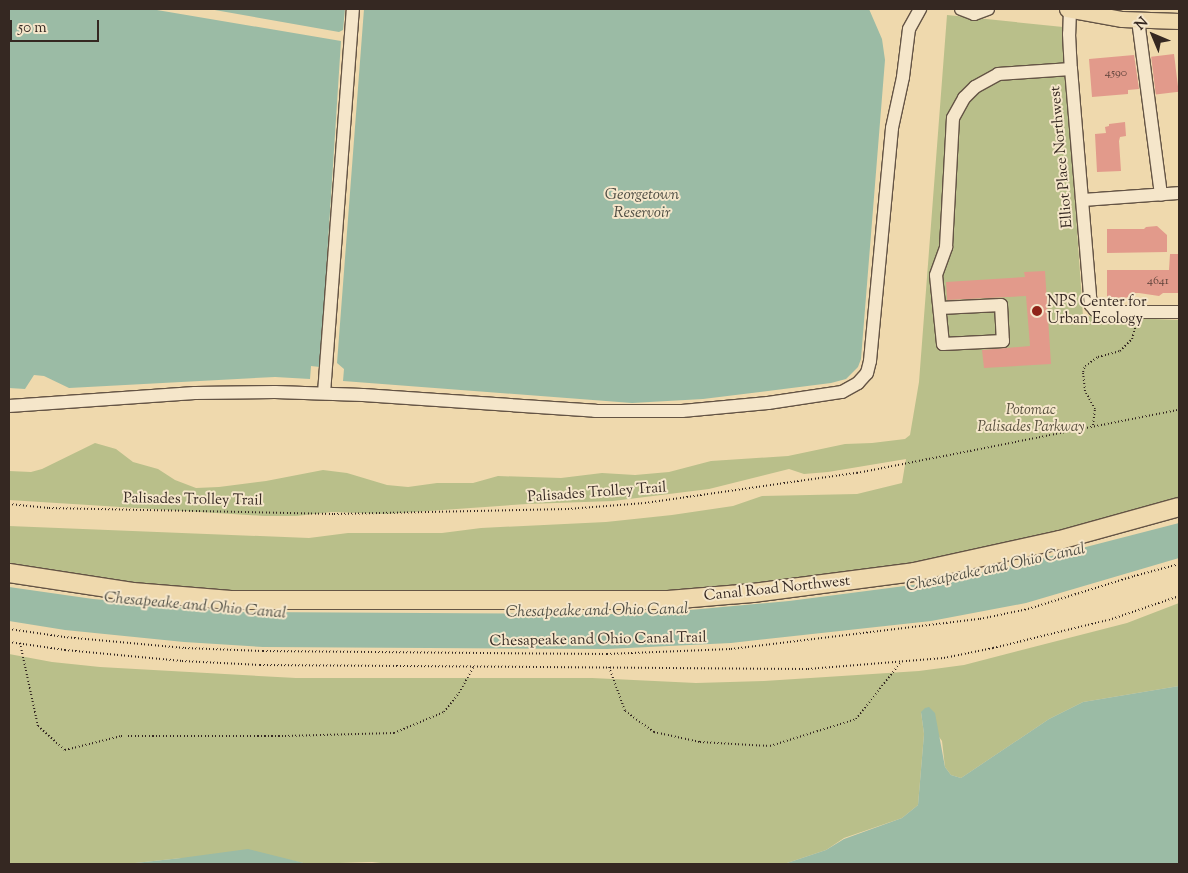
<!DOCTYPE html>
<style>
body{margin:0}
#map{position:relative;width:1188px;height:873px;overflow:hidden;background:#efd9ad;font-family:"Sorts Mill Goudy",serif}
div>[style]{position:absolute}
.green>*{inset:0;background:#b9bf8a}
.water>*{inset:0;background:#9bbba5}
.building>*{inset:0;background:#e29a8b;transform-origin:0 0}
.path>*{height:2px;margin-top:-1px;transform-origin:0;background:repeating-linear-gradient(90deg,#352822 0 1px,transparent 0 3.5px)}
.roads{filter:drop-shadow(1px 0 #645445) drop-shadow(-1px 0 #645445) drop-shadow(0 1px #645445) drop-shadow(0 -1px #645445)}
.minor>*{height:12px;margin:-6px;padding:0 6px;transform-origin:6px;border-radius:6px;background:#f5e6ca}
.major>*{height:15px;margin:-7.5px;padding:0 7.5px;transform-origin:7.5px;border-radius:7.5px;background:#efd9ad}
.highway>*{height:18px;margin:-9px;padding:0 9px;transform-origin:9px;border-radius:9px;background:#efd9ad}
.dots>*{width:14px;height:14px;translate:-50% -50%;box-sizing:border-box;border:2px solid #f5e6ca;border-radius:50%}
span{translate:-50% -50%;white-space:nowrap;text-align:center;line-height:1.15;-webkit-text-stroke:4px #f5e6ca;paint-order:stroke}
.number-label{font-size:12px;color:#60443c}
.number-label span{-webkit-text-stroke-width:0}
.street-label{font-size:15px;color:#352822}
.poi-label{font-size:15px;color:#352822}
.left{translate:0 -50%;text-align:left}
.park-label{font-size:15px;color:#564e3c;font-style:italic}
.water-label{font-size:16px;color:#4e4d43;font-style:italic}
.frame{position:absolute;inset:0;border:10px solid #352822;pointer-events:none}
.north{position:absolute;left:1128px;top:10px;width:50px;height:50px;-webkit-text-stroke:4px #f5e6ca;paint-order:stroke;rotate:315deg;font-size:14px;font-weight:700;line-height:20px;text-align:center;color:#352822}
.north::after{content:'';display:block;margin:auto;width:18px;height:22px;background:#352822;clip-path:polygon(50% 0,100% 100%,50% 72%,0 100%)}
.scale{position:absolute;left:10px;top:20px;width:89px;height:22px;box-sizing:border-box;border:2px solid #352822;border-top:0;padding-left:6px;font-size:15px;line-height:18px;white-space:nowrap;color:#352822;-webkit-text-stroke:4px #f5e6ca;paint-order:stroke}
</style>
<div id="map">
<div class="green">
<i style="clip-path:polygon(947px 15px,1063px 27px,1083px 316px,1179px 320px,1179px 499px,1068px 530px,931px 561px,744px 588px,658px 592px,295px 593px,180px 589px,9px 567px,9px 526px,309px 538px,348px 533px,442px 533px,481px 528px,606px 522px,672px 515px,733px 506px,762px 496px,857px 494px,902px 483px,906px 459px,828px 472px,804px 474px,789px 469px,709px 489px,613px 501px,527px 504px,386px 514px,332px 512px,296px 516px,264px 516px,9px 500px,9px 471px,31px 472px,42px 469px,95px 443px,116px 449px,133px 462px,158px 469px,175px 480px,196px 488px,219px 487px,266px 481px,323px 470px,347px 473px,387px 485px,408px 487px,437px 483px,473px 483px,498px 476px,561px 478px,602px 473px,635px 475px,669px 472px,711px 461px,788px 456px,845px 444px,872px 443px,905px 439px,910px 435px,919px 382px)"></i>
<i style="clip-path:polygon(1179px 603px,1179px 686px,1083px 702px,1049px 719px,961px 778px,951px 775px,945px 767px,942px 741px,921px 712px,924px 734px,918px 805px,902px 818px,844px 838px,826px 850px,784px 864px,390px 864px,372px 862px,308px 864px,285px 859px,181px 858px,126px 864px,9px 864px,9px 654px,52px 662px,100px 667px,296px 678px,592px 678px,696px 683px,764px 681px,919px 671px,964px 665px,1127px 623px)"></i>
</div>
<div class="water">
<i style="clip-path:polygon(9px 9px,151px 9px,341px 41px,320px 367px,311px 366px,310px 379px,275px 377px,69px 388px,44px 376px,34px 375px,25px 389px,9px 388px)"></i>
<i style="clip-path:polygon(209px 9px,345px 9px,343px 30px,339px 32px)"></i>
<i style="clip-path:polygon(364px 9px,869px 9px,882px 39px,885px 60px,861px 359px,858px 367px,846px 379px,831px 383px,703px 399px,632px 403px,343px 381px,344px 369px,337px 363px)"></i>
<i style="clip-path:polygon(1179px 523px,1179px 558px,1026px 603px,931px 621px,731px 643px,607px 649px,263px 647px,184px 642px,65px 630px,9px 621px,9px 587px,93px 599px,241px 612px,612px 614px,679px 611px,789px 601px,928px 583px,1012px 566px)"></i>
<i style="clip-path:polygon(1179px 686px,1179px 864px,784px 864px,826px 850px,844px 839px,902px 818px,918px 805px,924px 734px,921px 712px,925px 708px,929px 707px,935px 713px,945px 767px,951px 775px,961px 778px,1049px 719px,1083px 702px)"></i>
<i style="clip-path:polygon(248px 849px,308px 864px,126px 864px,181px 858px)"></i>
</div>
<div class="building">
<i style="left:1174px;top:54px;width:38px;height:23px;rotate:83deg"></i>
<i style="clip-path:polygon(1134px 55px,1139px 89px,1128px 90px,1128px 94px,1092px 97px,1089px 59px)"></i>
<i style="clip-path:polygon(1125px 122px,1126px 136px,1120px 137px,1119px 141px,1121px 171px,1097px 172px,1095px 134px,1106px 133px,1105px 127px,1109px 126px,1109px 124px)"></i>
<i style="clip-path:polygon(1157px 226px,1167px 235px,1167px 252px,1107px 253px,1107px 229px,1144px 229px,1146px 227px)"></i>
<i style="clip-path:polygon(1170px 254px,1179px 254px,1179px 293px,1163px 293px,1159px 296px,1139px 293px,1130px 293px,1130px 297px,1123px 298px,1107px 297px,1107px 270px,1169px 270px)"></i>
<i style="clip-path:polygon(1045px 271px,1051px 364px,984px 368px,982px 350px,1030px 346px,1026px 296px,947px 300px,946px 282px,1025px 277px,1024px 272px)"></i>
</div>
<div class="path">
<i style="left:1093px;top:425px;width:16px;rotate:-83deg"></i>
<i style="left:1095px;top:409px;width:21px;rotate:-119deg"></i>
<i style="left:1085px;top:391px;width:19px;rotate:-96deg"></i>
<i style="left:1083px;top:372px;width:6px;rotate:-72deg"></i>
<i style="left:1085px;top:366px;width:16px;rotate:-35deg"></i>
<i style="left:1098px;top:357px;width:23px;rotate:-15deg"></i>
<i style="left:1120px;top:351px;width:17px;rotate:-45deg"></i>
<i style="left:1132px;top:339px;width:15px;rotate:-74deg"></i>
<i style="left:9px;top:504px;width:40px;rotate:5.7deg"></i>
<i style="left:49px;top:508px;width:285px;rotate:1.2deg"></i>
<i style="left:334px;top:514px;width:234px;rotate:-1.2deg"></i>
<i style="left:568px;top:509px;width:77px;rotate:-4.5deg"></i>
<i style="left:645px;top:503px;width:214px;rotate:-8.1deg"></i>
<i style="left:857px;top:473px;width:328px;rotate:-11.1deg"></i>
<i style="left:9px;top:629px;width:56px;rotate:8.3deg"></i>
<i style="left:64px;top:637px;width:121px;rotate:5.2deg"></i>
<i style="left:185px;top:648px;width:78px;rotate:2.2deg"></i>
<i style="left:263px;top:651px;width:344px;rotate:0.5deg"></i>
<i style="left:607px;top:654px;width:124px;rotate:-2.3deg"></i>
<i style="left:731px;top:649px;width:251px;rotate:-6.9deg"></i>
<i style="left:980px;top:619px;width:49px;rotate:-11.8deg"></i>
<i style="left:1028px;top:609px;width:111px;rotate:-17.3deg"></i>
<i style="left:1134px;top:576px;width:47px;rotate:-14.9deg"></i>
<i style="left:9px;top:642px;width:57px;rotate:8.1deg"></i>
<i style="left:65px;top:650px;width:118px;rotate:5.4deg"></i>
<i style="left:182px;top:661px;width:78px;rotate:2.9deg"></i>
<i style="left:260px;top:665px;width:548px;rotate:0.42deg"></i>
<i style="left:808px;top:669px;width:136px;rotate:-4.6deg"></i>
<i style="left:944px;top:658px;width:50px;rotate:-11.5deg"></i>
<i style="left:993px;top:648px;width:122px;rotate:-13.7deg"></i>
<i style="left:1112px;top:619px;width:71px;rotate:-18.9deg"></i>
<i style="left:20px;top:643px;width:85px;rotate:77.8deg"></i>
<i style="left:38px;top:726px;width:36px;rotate:42deg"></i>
<i style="left:65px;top:750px;width:58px;rotate:-14deg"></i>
<i style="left:121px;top:736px;width:164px"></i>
<i style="left:285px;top:736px;width:109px;rotate:-1.6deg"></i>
<i style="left:394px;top:733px;width:54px;rotate:-22.8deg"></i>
<i style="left:444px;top:712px;width:24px;rotate:-52deg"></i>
<i style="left:459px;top:693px;width:31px;rotate:-61deg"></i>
<i style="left:609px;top:667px;width:47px;rotate:70deg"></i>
<i style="left:625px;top:711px;width:36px;rotate:36deg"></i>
<i style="left:654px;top:732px;width:47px;rotate:12.3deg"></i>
<i style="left:700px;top:742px;width:70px;rotate:3.3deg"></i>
<i style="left:770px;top:746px;width:90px;rotate:-17.4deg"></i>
<i style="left:856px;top:719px;width:73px;rotate:-51.7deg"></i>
</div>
<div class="roads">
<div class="minor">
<i style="left:961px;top:9px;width:14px;rotate:21deg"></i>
<i style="left:974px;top:14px;width:15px;rotate:-20deg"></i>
<i style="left:1070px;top:10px;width:24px;rotate:92deg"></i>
<i style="left:1069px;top:34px;width:35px;rotate:87deg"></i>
<i style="left:1071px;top:69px;width:237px;rotate:85.2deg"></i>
<i style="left:1091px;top:305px;width:6px;rotate:51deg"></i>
<i style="left:1095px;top:310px;width:7px;rotate:16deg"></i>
<i style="left:1102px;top:312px;width:77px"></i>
<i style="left:1138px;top:20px;width:176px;rotate:82.5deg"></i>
<i style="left:1082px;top:200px;width:97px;rotate:-4.1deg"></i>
<i style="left:940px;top:308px;width:61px;rotate:-2.8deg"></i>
<i style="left:1001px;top:305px;width:36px;rotate:87deg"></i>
<i style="left:1003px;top:341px;width:60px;rotate:177.1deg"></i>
<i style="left:943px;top:344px;width:69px;rotate:-95.8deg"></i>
<i style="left:936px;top:275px;width:30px;rotate:-70deg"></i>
<i style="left:946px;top:247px;width:129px;rotate:-86.9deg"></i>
<i style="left:953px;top:118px;width:23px;rotate:-61deg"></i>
<i style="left:964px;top:98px;width:16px;rotate:-45deg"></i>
<i style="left:975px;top:87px;width:26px;rotate:-29deg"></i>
<i style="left:998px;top:74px;width:73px;rotate:-3.9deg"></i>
<i style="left:324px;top:393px;width:385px;rotate:-85.7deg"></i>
<i style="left:9px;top:406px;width:186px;rotate:-4deg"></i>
<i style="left:195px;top:393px;width:80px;rotate:-0.7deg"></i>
<i style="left:275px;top:392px;width:88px;rotate:2deg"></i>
<i style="left:363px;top:395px;width:233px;rotate:3.9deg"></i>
<i style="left:595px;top:411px;width:87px"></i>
<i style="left:682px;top:411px;width:86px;rotate:-5.3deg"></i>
<i style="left:768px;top:403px;width:75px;rotate:-8.5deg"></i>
<i style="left:842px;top:392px;width:18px;rotate:-29deg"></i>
<i style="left:858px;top:383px;width:13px;rotate:-48deg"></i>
<i style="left:867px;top:373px;width:12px;rotate:-76deg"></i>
<i style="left:870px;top:361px;width:234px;rotate:-84.6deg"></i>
<i style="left:892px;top:128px;width:52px;rotate:-77.8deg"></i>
<i style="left:903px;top:77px;width:48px;rotate:-82.9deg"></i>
<i style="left:909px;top:29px;width:23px;rotate:-61deg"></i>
</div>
<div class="major">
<i style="left:1067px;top:9px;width:56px;rotate:10.3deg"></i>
<i style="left:1122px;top:19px;width:57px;rotate:2deg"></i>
</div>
<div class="highway">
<i style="left:9px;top:573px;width:125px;rotate:8.7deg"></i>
<i style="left:133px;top:592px;width:98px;rotate:4.7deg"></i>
<i style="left:231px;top:600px;width:437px"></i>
<i style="left:668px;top:600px;width:85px;rotate:-4.7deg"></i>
<i style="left:753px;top:593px;width:162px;rotate:-7.4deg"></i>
<i style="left:914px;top:572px;width:149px;rotate:-12.4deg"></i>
<i style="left:1060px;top:540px;width:123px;rotate:-15.5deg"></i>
</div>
</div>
<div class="dots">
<i style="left:1037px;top:311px;background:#8f2418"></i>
</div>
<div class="number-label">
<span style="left:1116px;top:74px">4590</span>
<span style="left:1158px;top:282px">4641</span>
</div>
<div class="street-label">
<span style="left:1062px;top:157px;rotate:-95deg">Elliot Place Northwest</span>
<span style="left:597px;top:493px;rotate:-4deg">Palisades Trolley Trail</span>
<span style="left:193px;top:500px;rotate:1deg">Palisades Trolley Trail</span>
<span style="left:777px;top:589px;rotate:-6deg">Canal Road Northwest</span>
<span style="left:598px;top:640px;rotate:-1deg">Chesapeake and Ohio Canal Trail</span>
</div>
<div class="poi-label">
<span class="left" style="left:1047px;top:311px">NPS Center for<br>Urban Ecology</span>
</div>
<div class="park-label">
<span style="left:1031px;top:419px">Potomac<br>Palisades Parkway</span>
</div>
<div class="water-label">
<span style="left:642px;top:205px">Georgetown<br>Reservoir</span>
<span style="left:996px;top:569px;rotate:-12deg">Chesapeake and Ohio Canal</span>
<span style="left:195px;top:607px;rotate:5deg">Chesapeake and Ohio Canal</span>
<span style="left:597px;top:612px;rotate:-1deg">Chesapeake and Ohio Canal</span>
</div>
<div class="frame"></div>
<div class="north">N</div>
<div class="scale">50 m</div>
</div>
